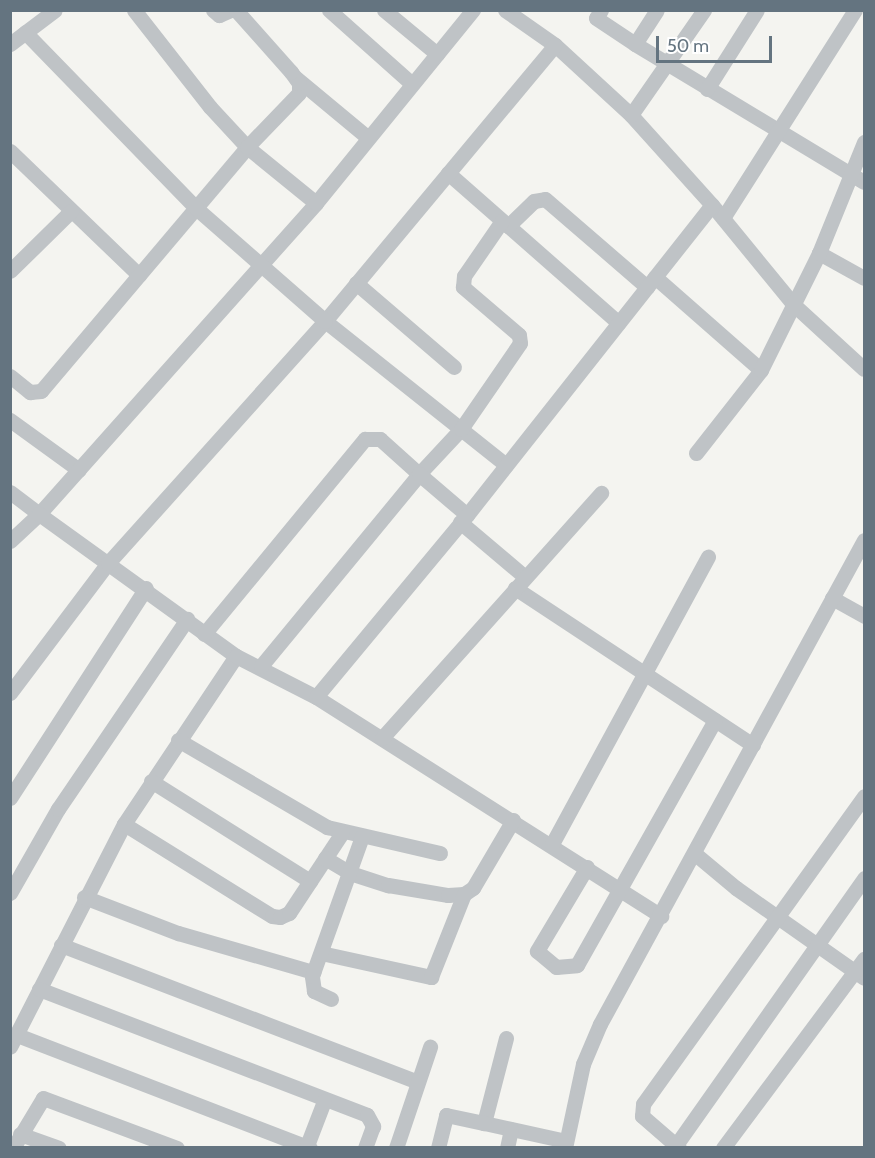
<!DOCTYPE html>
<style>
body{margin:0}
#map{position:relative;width:875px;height:1158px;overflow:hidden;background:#f4f4f0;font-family:Cabin,sans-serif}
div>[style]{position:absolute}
.minor>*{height:15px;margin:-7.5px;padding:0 7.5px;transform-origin:7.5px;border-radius:7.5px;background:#bfc3c6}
span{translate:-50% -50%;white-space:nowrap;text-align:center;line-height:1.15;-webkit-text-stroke:6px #fff;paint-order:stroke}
.frame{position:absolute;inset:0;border:12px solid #647480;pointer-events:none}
.scale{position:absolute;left:656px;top:36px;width:116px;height:27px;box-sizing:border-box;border:3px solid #647480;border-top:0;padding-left:8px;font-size:18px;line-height:21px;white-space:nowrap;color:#647480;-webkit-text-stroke:4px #fff;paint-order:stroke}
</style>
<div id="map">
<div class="minor">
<i style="left:134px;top:10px;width:123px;rotate:51.9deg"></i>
<i style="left:210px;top:107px;width:54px;rotate:47.2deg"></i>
<i style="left:247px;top:147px;width:89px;rotate:39.1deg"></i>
<i style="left:213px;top:10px;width:8px;rotate:40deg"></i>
<i style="left:219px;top:15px;width:13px;rotate:-23deg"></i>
<i style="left:329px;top:10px;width:111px;rotate:41.7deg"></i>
<i style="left:384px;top:10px;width:69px;rotate:39.7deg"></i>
<i style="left:505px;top:10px;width:61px;rotate:35deg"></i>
<i style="left:555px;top:45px;width:103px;rotate:42.6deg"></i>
<i style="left:631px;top:115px;width:121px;rotate:48deg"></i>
<i style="left:712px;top:205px;width:128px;rotate:50.7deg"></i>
<i style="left:793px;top:304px;width:96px;rotate:42.5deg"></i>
<i style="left:601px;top:10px;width:9px;rotate:122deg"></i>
<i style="left:596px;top:18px;width:47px;rotate:33.7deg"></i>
<i style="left:635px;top:44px;width:267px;rotate:31.1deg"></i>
<i style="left:10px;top:44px;width:56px;rotate:-37.1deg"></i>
<i style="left:635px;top:44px;width:40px;rotate:-57.1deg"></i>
<i style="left:296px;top:78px;width:92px;rotate:39.7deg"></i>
<i style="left:707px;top:89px;width:93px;rotate:-57.7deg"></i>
<i style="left:631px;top:115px;width:128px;rotate:-55.2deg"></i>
<i style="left:10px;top:151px;width:179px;rotate:43.9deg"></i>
<i style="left:448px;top:173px;width:227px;rotate:41.3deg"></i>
<i style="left:723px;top:218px;width:246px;rotate:-57.6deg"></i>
<i style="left:508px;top:226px;width:36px;rotate:-44deg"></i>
<i style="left:534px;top:201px;width:11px;rotate:-10deg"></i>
<i style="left:545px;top:199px;width:135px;rotate:40.8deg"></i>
<i style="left:819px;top:253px;width:51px;rotate:29.1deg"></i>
<i style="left:10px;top:271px;width:86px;rotate:-44.5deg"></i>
<i style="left:655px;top:277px;width:141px;rotate:41.3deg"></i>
<i style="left:356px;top:283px;width:129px;rotate:40.6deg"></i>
<i style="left:10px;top:376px;width:26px;rotate:39deg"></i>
<i style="left:30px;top:392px;width:11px;rotate:-5deg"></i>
<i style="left:41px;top:391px;width:319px;rotate:-49.8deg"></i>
<i style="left:247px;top:147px;width:75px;rotate:-46.1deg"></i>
<i style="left:299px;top:93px;width:10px;rotate:-90deg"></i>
<i style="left:299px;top:83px;width:14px;rotate:-126deg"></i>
<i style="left:291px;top:72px;width:83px;rotate:-131.6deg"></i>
<i style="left:10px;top:420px;width:85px;rotate:35.9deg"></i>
<i style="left:696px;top:453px;width:105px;rotate:-51.9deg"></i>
<i style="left:761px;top:370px;width:131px;rotate:-63.6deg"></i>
<i style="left:819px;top:253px;width:120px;rotate:-67.9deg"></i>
<i style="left:506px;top:465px;width:231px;rotate:-141.5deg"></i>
<i style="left:325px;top:321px;width:359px;rotate:-50.2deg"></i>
<i style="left:10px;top:492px;width:36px;rotate:37deg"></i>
<i style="left:39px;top:514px;width:416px;rotate:-48.3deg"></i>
<i style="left:316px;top:203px;width:249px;rotate:-50.9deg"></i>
<i style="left:467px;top:515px;width:395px;rotate:-51.7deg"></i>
<i style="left:460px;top:522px;width:85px;rotate:40.2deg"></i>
<i style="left:10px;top:541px;width:40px;rotate:-43deg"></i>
<i style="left:39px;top:514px;width:243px;rotate:35.8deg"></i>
<i style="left:236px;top:656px;width:202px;rotate:123.7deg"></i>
<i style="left:124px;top:824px;width:250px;rotate:117.1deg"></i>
<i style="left:515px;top:588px;width:285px;rotate:33.4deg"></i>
<i style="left:832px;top:598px;width:37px;rotate:29deg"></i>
<i style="left:204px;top:634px;width:253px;rotate:-50.5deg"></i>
<i style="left:365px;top:439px;width:15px"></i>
<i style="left:380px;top:439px;width:52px;rotate:41.9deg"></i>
<i style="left:419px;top:474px;width:62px;rotate:-47deg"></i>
<i style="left:461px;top:429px;width:104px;rotate:-55.5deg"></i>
<i style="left:520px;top:343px;width:8px;rotate:-97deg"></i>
<i style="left:519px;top:335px;width:74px;rotate:-139.4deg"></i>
<i style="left:463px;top:287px;width:11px;rotate:-85deg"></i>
<i style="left:464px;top:276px;width:67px;rotate:-55.4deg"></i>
<i style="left:236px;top:656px;width:90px;rotate:27.1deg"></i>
<i style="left:316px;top:697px;width:409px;rotate:32.4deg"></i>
<i style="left:261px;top:666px;width:249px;rotate:-50.5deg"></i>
<i style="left:419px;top:474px;width:63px;rotate:40.5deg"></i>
<i style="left:467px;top:515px;width:236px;rotate:129.7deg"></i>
<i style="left:10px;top:693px;width:163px;rotate:-53deg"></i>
<i style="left:108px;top:563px;width:325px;rotate:-48.1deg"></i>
<i style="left:325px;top:321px;width:171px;rotate:-138.8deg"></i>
<i style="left:196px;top:208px;width:245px;rotate:-134.2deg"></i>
<i style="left:382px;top:738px;width:329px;rotate:-48.2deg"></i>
<i style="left:178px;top:740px;width:173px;rotate:30.3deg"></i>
<i style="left:327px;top:827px;width:116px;rotate:13deg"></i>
<i style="left:151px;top:781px;width:188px;rotate:32.2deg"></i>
<i style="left:10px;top:798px;width:250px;rotate:-57.1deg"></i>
<i style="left:124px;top:824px;width:174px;rotate:31.9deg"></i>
<i style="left:272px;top:916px;width:8px;rotate:7deg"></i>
<i style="left:280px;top:917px;width:10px;rotate:-24deg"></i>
<i style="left:289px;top:913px;width:96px;rotate:-56.5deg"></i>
<i style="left:552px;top:844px;width:327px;rotate:-61.5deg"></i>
<i style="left:694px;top:853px;width:55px;rotate:39.8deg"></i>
<i style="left:736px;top:888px;width:156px;rotate:35.1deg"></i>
<i style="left:325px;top:858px;width:29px;rotate:31deg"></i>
<i style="left:350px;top:873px;width:40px;rotate:18deg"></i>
<i style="left:388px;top:885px;width:61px;rotate:9.5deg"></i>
<i style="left:448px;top:895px;width:16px;rotate:-4deg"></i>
<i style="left:464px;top:894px;width:11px;rotate:-34deg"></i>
<i style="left:473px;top:888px;width:79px;rotate:-59.5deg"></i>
<i style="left:587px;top:867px;width:98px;rotate:120.8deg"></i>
<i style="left:537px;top:951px;width:25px;rotate:40deg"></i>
<i style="left:556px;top:967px;width:21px;rotate:-5deg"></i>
<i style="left:577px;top:965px;width:281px;rotate:-60.6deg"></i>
<i style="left:10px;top:893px;width:97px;rotate:-60.3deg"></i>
<i style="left:58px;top:809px;width:230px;rotate:-55.8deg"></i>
<i style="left:84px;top:897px;width:101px;rotate:21deg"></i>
<i style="left:178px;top:933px;width:141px;rotate:16.1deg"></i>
<i style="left:61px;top:945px;width:381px;rotate:21deg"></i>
<i style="left:321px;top:953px;width:113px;rotate:12.3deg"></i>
<i style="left:431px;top:977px;width:89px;rotate:-68.3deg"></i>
<i style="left:39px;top:989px;width:351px;rotate:21deg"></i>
<i style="left:367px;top:1115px;width:13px;rotate:61deg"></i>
<i style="left:373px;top:1126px;width:23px;rotate:110deg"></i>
<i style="left:331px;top:999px;width:19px;rotate:-155deg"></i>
<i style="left:314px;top:991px;width:15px;rotate:-98deg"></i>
<i style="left:312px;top:976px;width:149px;rotate:-70.3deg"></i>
<i style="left:17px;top:1035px;width:314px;rotate:21.1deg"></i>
<i style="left:506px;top:1038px;width:88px;rotate:104.5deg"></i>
<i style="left:484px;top:1123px;width:84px;rotate:12.4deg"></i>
<i style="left:20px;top:1134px;width:41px;rotate:19.7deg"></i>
<i style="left:676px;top:1145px;width:327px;rotate:-54.8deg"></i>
<i style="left:13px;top:1148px;width:58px;rotate:-59deg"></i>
<i style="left:43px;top:1098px;width:143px;rotate:20.5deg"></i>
<i style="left:306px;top:1148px;width:50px;rotate:-69deg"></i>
<i style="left:396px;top:1148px;width:107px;rotate:-71.4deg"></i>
<i style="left:438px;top:1148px;width:34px;rotate:-76deg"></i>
<i style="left:446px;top:1115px;width:39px;rotate:12deg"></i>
<i style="left:507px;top:1148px;width:19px;rotate:-78deg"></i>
<i style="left:565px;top:1148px;width:86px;rotate:-77.9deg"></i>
<i style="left:583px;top:1064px;width:43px;rotate:-67deg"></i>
<i style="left:600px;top:1024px;width:551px;rotate:-61.39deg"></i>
<i style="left:679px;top:1148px;width:49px;rotate:-139.1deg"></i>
<i style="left:642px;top:1116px;width:12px;rotate:-85deg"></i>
<i style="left:643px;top:1104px;width:379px;rotate:-54.3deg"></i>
<i style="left:723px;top:1148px;width:236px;rotate:-53.3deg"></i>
</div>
<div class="frame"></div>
<div class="scale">50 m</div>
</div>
